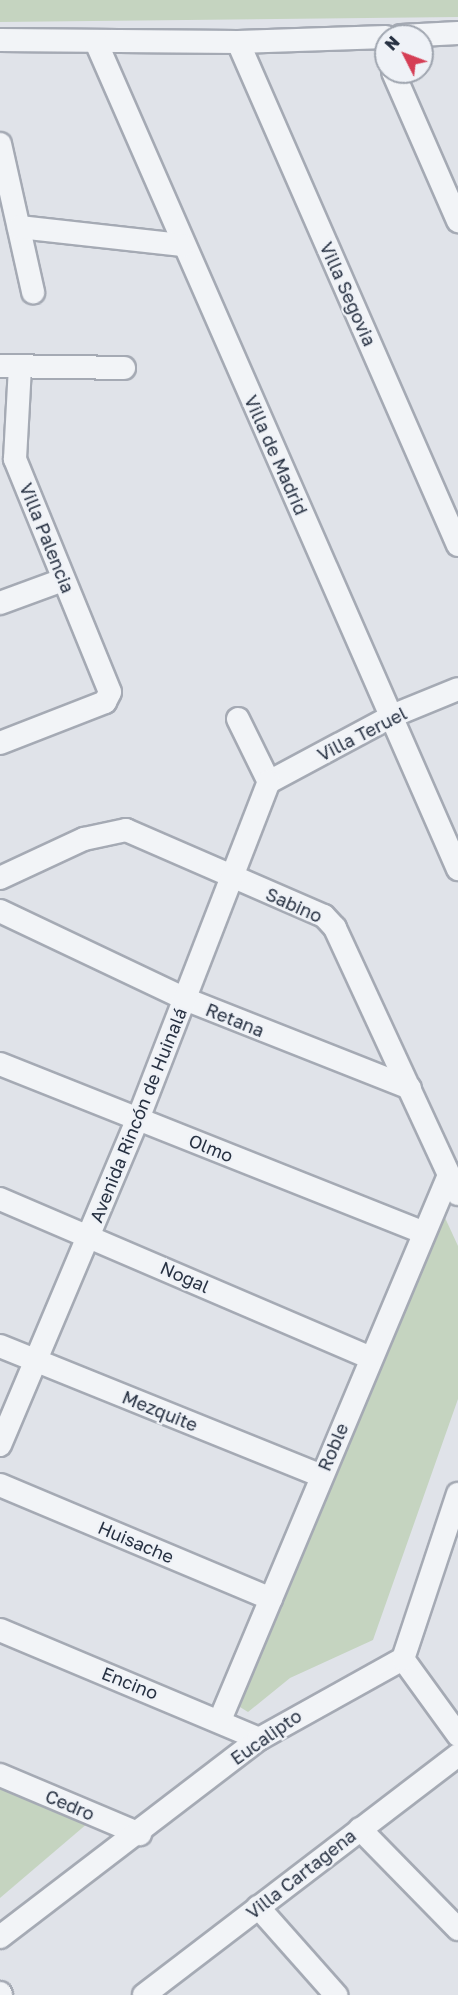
<!DOCTYPE html>
<meta charset="utf-8">
<style>
body{margin:0}
#map{position:relative;width:458px;height:1995px;overflow:hidden;background:#e0e3e9;font-family:"Golos Text",sans-serif}
div>[style]{position:absolute}
.green>*{inset:0;background:#c5d4c0}
.roads{filter:drop-shadow(2px 0 #a5aab4) drop-shadow(-2px 0 #a5aab4) drop-shadow(0 2px #a5aab4) drop-shadow(0 -2px #a5aab4)}
.minor>*{height:22px;margin:-11px;padding:0 11px;transform-origin:11px;border-radius:11px;background:#f2f4f7}
span{translate:-50% -50%;white-space:nowrap;text-align:center;line-height:1.15;-webkit-text-stroke:4.5px #eff2f7;paint-order:stroke}
.street-label{font-size:18px;color:#273142}
.north{position:absolute;left:374px;top:24px;width:60px;height:60px;box-sizing:border-box;background:#eff2f7;border:2px solid #9fa5af;border-radius:50%;rotate:312deg;font-size:16px;font-weight:700;line-height:24px;text-align:center;color:#273142}
.north::after{content:'';display:block;margin:auto;width:21px;height:27px;background:#d53e55;clip-path:polygon(50% 0,100% 100%,50% 72%,0 100%)}
</style>
<div id="map">
<div class="green">
<i style="clip-path:polygon(0 0,458px 0,458px 17px,0 22px)"></i>
<i style="clip-path:polygon(441px 1209px,458px 1246px,458px 1399px,373px 1640px,290px 1678px,248px 1712px,235px 1704px)"></i>
<i style="clip-path:polygon(0 1785px,88px 1823px,0 1898px)"></i>
</div>
<div class="roads">
<div class="minor">
<i style="left:401px;top:36px;width:57px;rotate:-3deg"></i>
<i style="left:0;top:40px;width:238px;rotate:0.5deg"></i>
<i style="left:238px;top:42px;width:148px;rotate:-1.9deg"></i>
<i style="left:96px;top:42px;width:903px;rotate:66.36deg"></i>
<i style="left:238px;top:42px;width:549px;rotate:66.38deg"></i>
<i style="left:393px;top:72px;width:163px;rotate:66.4deg"></i>
<i style="left:0;top:144px;width:152px;rotate:77.4deg"></i>
<i style="left:19px;top:227px;width:165px;rotate:6.3deg"></i>
<i style="left:0;top:366px;width:124px;rotate:0.9deg"></i>
<i style="left:0;top:603px;width:67px;rotate:-20.1deg"></i>
<i style="left:238px;top:719px;width:70px;rotate:63.8deg"></i>
<i style="left:0;top:743px;width:113px;rotate:-21.3deg"></i>
<i style="left:105px;top:702px;width:11px;rotate:-63deg"></i>
<i style="left:110px;top:692px;width:252px;rotate:-112.2deg"></i>
<i style="left:15px;top:459px;width:92px;rotate:-86.9deg"></i>
<i style="left:269px;top:782px;width:140px;rotate:-28.2deg"></i>
<i style="left:392px;top:716px;width:71px;rotate:-22.2deg"></i>
<i style="left:0;top:878px;width:93px;rotate:-24.9deg"></i>
<i style="left:84px;top:839px;width:43px;rotate:-12.1deg"></i>
<i style="left:126px;top:830px;width:216px;rotate:23.5deg"></i>
<i style="left:324px;top:916px;width:16px;rotate:47deg"></i>
<i style="left:335px;top:928px;width:293px;rotate:65.2deg"></i>
<i style="left:0;top:911px;width:205px;rotate:25.4deg"></i>
<i style="left:185px;top:999px;width:242px;rotate:21.6deg"></i>
<i style="left:0;top:1064px;width:454px;rotate:21.7deg"></i>
<i style="left:0;top:1199px;width:400px;rotate:23.2deg"></i>
<i style="left:0;top:1346px;width:345px;rotate:22deg"></i>
<i style="left:0;top:1445px;width:354px;rotate:-67.1deg"></i>
<i style="left:138px;top:1119px;width:362px;rotate:-68.8deg"></i>
<i style="left:0;top:1485px;width:294px;rotate:22.8deg"></i>
<i style="left:0;top:1630px;width:281px;rotate:22.8deg"></i>
<i style="left:403px;top:1659px;width:94px;rotate:54.1deg"></i>
<i style="left:220px;top:1720px;width:591px;rotate:-67.21deg"></i>
<i style="left:0;top:1775px;width:152px;rotate:22.9deg"></i>
<i style="left:360px;top:1829px;width:140px;rotate:45.6deg"></i>
<i style="left:258px;top:1907px;width:118px;rotate:48.4deg"></i>
<i style="left:0;top:1937px;width:326px;rotate:-37.4deg"></i>
<i style="left:259px;top:1739px;width:165px;rotate:-29.1deg"></i>
<i style="left:403px;top:1659px;width:174px;rotate:-71.6deg"></i>
<i style="left:0;top:1993px;width:2px;rotate:63deg"></i>
<i style="left:144px;top:1995px;width:395px;rotate:-37.4deg"></i>
</div>
</div>
<div class="street-label">
<span style="left:348px;top:294px;rotate:66deg">Villa Segovia</span>
<span style="left:276px;top:455px;rotate:66deg">Villa de Madrid</span>
<span style="left:47px;top:538px;rotate:68deg">Villa Palencia</span>
<span style="left:362px;top:734px;rotate:-27deg">Villa Teruel</span>
<span style="left:294px;top:905px;rotate:24deg">Sabino</span>
<span style="left:235px;top:1020px;rotate:22deg">Retana</span>
<span style="left:138px;top:1115px;rotate:-68deg">Avenida Rincón de Huinalá</span>
<span style="left:211px;top:1148px;rotate:22deg">Olmo</span>
<span style="left:185px;top:1277px;rotate:24deg">Nogal</span>
<span style="left:160px;top:1411px;rotate:22deg">Mezquite</span>
<span style="left:333px;top:1447px;rotate:-67deg">Roble</span>
<span style="left:136px;top:1542px;rotate:23deg">Huisache</span>
<span style="left:130px;top:1683px;rotate:22deg">Encino</span>
<span style="left:266px;top:1737px;rotate:-35deg">Eucalipto</span>
<span style="left:70px;top:1805px;rotate:23deg">Cedro</span>
<span style="left:301px;top:1874px;rotate:-38deg">Villa Cartagena</span>
</div>
<div class="north">N</div>
</div>
